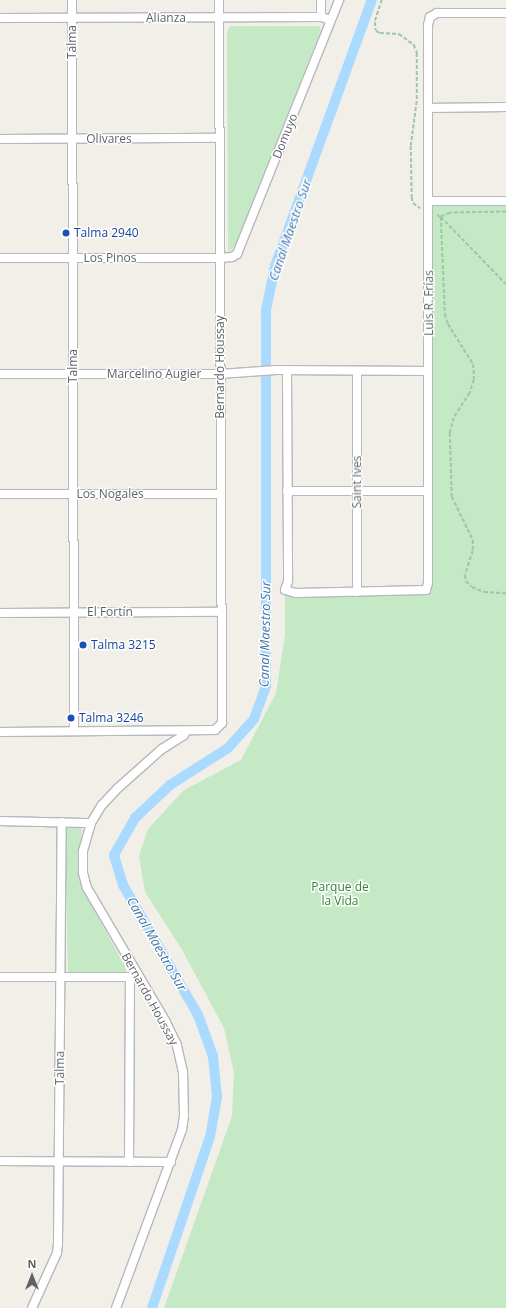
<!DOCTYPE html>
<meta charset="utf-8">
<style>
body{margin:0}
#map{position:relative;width:506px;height:1308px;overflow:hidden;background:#f1efe8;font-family:"Open Sans",sans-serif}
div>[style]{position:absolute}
.green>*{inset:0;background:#c5e8c5}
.canal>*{height:10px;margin:-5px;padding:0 5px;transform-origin:5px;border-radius:5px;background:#aadaff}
.path>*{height:1.5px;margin-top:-0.75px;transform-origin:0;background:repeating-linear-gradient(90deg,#9cc7a9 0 4px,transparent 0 6px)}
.roads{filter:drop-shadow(1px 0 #b5b8bc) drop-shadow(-1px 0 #b5b8bc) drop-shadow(0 1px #b5b8bc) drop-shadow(0 -1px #b5b8bc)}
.minor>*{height:8px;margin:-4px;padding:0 4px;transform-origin:4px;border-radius:4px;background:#fff}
.dots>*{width:11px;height:11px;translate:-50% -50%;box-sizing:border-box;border:2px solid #fff;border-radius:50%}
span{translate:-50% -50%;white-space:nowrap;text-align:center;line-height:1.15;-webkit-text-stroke:3px #fff;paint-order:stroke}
.street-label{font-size:12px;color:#5f6368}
.transit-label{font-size:12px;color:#164399}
.left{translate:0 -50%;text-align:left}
.park-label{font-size:12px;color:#348238}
.water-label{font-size:13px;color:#4174aa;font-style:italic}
.north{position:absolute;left:12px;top:1256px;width:40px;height:40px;-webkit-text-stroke:3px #fff;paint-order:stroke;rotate:0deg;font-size:11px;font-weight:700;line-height:16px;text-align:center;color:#5f6368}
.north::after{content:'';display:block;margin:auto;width:14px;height:18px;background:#5f6368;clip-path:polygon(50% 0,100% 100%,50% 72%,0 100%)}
</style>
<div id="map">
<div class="green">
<i style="clip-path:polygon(230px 26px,319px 26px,321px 30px,235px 246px,228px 252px,227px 32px)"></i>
<i style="clip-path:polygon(429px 201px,506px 201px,506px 1308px,164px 1308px,232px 1116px,234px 1073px,224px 1028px,181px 948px,145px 892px,139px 856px,148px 829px,184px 790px,241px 760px,276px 693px,285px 635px,285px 590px,426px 590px)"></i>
<i style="clip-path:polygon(64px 827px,82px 827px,79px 874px,84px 892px,125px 966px,126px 972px,68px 974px)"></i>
</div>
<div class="canal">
<i style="left:152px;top:1308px;width:181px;rotate:-71.3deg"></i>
<i style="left:210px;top:1137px;width:41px;rotate:-80.1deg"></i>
<i style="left:217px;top:1097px;width:41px;rotate:-95.6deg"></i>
<i style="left:213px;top:1056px;width:44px;rotate:-110.1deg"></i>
<i style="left:198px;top:1015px;width:150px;rotate:-120deg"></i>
<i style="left:123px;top:885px;width:31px;rotate:-107deg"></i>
<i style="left:114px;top:855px;width:43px;rotate:-60.4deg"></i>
<i style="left:135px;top:818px;width:48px;rotate:-43.3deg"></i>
<i style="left:170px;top:785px;width:69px;rotate:-32.5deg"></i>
<i style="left:228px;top:748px;width:39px;rotate:-48deg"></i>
<i style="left:254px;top:719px;width:35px;rotate:-70deg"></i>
<i style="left:266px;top:686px;width:376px;rotate:-90deg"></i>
<i style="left:266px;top:310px;width:45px;rotate:-78.4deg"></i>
<i style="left:275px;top:266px;width:283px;rotate:-70deg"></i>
</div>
<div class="path">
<i style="left:382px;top:0;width:23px;rotate:108deg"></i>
<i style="left:375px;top:22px;width:9px;rotate:84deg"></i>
<i style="left:376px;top:31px;width:4px;rotate:27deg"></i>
<i style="left:380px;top:33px;width:19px;rotate:3deg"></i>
<i style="left:399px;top:34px;width:19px;rotate:36deg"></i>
<i style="left:414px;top:45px;width:9px;rotate:69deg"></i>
<i style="left:417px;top:53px;width:48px;rotate:90deg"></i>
<i style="left:417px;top:101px;width:45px;rotate:97.6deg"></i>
<i style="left:411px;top:146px;width:51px;rotate:88.9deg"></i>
<i style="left:412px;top:197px;width:6px;rotate:81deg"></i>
<i style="left:413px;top:203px;width:9px;rotate:36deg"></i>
<i style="left:506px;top:212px;width:56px;rotate:179deg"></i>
<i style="left:450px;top:213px;width:10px;rotate:156deg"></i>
<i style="left:441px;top:217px;width:97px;rotate:87.6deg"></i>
<i style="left:445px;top:314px;width:10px;rotate:73deg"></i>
<i style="left:448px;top:324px;width:47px;rotate:58deg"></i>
<i style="left:473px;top:364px;width:6px;rotate:81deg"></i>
<i style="left:474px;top:370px;width:10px;rotate:90deg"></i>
<i style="left:474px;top:380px;width:14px;rotate:107deg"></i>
<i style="left:470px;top:393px;width:30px;rotate:123deg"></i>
<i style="left:454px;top:418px;width:16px;rotate:105deg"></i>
<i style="left:450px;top:433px;width:64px;rotate:88.2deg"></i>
<i style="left:452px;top:497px;width:48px;rotate:64deg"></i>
<i style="left:473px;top:540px;width:11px;rotate:90deg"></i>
<i style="left:473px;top:551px;width:25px;rotate:108deg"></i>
<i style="left:465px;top:575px;width:6px;rotate:81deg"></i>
<i style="left:466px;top:581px;width:8px;rotate:45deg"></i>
<i style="left:472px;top:587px;width:13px;rotate:23deg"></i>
<i style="left:484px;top:592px;width:22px;rotate:3deg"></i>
<i style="left:437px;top:215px;width:4px;rotate:27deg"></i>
<i style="left:441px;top:217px;width:93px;rotate:45.9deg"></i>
</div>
<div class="roads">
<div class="minor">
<i style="left:72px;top:0;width:731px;rotate:89.84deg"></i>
<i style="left:321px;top:0;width:17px;rotate:90deg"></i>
<i style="left:0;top:18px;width:321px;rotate:-0.2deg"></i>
<i style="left:321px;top:17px;width:10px;rotate:17deg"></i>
<i style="left:428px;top:108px;width:78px;rotate:-0.7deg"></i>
<i style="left:0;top:139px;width:219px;rotate:-0.3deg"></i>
<i style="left:429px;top:201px;width:77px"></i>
<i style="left:0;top:258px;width:219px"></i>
<i style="left:219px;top:258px;width:13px;rotate:-4deg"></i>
<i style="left:232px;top:257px;width:6px;rotate:-31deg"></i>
<i style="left:237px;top:254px;width:274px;rotate:-68.1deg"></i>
<i style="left:287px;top:371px;width:210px;rotate:89.7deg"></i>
<i style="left:288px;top:581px;width:9px;rotate:108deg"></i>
<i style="left:285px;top:590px;width:11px;rotate:15deg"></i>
<i style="left:296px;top:593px;width:130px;rotate:-1.3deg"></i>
<i style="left:426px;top:590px;width:7px;rotate:-74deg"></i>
<i style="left:428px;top:583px;width:558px;rotate:-90deg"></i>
<i style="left:428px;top:25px;width:8px;rotate:-76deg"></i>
<i style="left:430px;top:17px;width:8px;rotate:-30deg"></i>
<i style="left:437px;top:13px;width:69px"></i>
<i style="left:357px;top:371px;width:221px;rotate:90deg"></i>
<i style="left:0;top:374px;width:220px"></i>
<i style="left:220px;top:374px;width:56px;rotate:-4.1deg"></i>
<i style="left:276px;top:370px;width:152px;rotate:0.4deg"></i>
<i style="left:287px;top:491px;width:141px"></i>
<i style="left:0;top:494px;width:220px"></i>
<i style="left:0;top:613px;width:220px;rotate:-0.3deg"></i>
<i style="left:0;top:732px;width:215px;rotate:-0.5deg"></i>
<i style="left:215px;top:730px;width:10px;rotate:-45deg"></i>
<i style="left:222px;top:723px;width:723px;rotate:-90.24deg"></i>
<i style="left:0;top:821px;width:91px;rotate:1.3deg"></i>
<i style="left:0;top:977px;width:130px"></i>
<i style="left:130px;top:977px;width:4px;rotate:-34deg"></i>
<i style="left:0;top:1161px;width:171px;rotate:0.3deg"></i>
<i style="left:129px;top:1162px;width:185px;rotate:-89.7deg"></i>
<i style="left:32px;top:1308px;width:60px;rotate:-65.6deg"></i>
<i style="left:57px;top:1253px;width:9px;rotate:-84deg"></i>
<i style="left:58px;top:1244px;width:422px;rotate:-89.5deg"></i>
<i style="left:116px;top:1308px;width:190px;rotate:-69.7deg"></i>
<i style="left:182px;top:1130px;width:14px;rotate:-82deg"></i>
<i style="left:184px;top:1116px;width:44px;rotate:-91.3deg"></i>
<i style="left:183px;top:1072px;width:28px;rotate:-103deg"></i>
<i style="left:177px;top:1045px;width:25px;rotate:-116deg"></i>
<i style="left:166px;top:1022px;width:156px;rotate:-120.5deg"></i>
<i style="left:87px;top:888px;width:16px;rotate:-105deg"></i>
<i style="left:83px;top:873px;width:22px;rotate:-90deg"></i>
<i style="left:83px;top:851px;width:29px;rotate:-74deg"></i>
<i style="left:91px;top:823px;width:21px;rotate:-59deg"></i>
<i style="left:102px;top:805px;width:23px;rotate:-47deg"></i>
<i style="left:118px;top:788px;width:59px;rotate:-41.6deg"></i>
<i style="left:162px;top:749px;width:26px;rotate:-32deg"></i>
<i style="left:184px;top:735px;width:4px;rotate:-63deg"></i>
</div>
</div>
<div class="dots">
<i style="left:66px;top:233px;background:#1a4fb4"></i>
<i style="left:83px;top:645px;background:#1a4fb4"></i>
<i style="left:71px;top:718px;background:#1a4fb4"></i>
</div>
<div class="street-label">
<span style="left:166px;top:18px">Alianza</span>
<span style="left:72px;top:42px;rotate:-90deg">Talma</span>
<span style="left:285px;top:136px;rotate:-68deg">Domuyo</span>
<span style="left:109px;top:139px">Olivares</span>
<span style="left:110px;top:258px">Los Pinos</span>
<span style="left:429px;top:303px;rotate:-90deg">Luis R. Frías</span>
<span style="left:73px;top:366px;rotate:-90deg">Talma</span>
<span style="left:220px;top:367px;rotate:-90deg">Bernardo Houssay</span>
<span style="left:154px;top:374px">Marcelino Augier</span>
<span style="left:357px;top:482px;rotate:-90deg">Saint Ives</span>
<span style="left:110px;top:494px">Los Nogales</span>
<span style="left:110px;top:612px">El Fortín</span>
<span style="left:150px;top:999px;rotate:61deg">Bernardo Houssay</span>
<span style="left:60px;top:1068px;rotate:-90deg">Talma</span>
</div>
<div class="transit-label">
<span class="left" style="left:74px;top:233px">Talma 2940</span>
<span class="left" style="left:91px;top:645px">Talma 3215</span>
<span class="left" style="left:79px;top:718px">Talma 3246</span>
</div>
<div class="park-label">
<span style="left:340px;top:894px">Parque de<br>la Vida</span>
</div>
<div class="water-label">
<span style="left:290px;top:230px;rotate:-71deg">Canal Maestro Sur</span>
<span style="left:265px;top:634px;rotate:-89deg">Canal Maestro Sur</span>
<span style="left:157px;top:944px;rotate:60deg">Canal Maestro Sur</span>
</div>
<div class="north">N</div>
</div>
